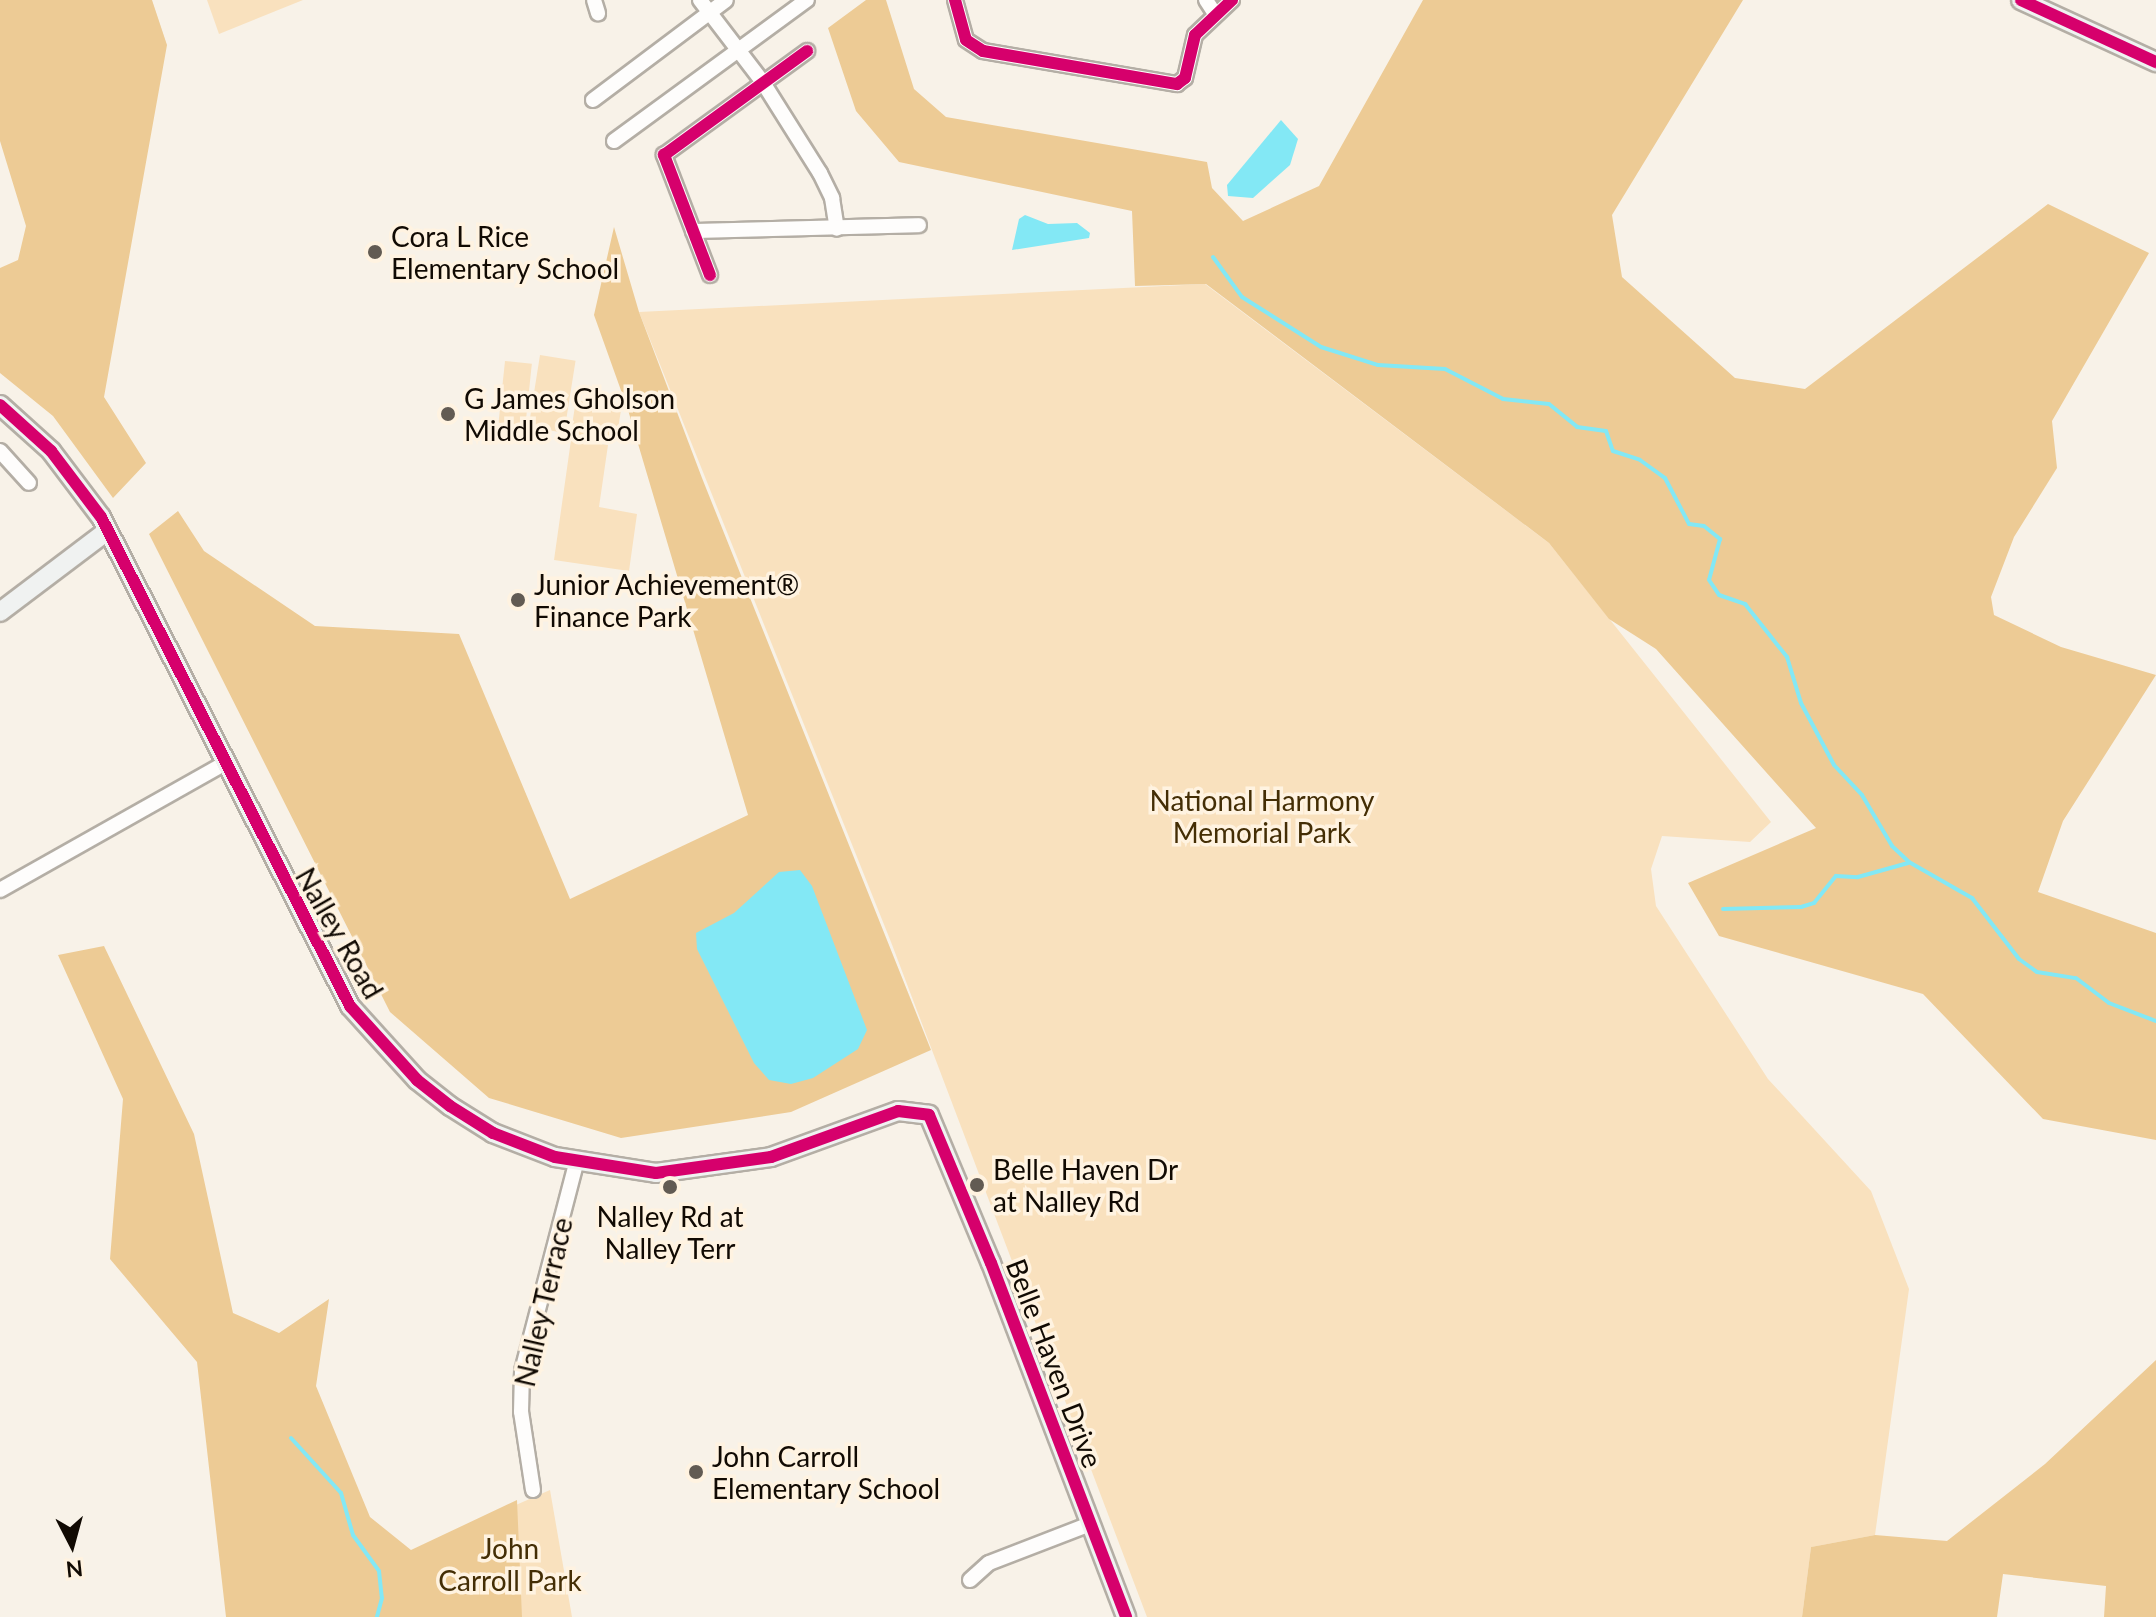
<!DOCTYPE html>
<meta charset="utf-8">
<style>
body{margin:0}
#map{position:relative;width:2156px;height:1617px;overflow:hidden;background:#f8f2e8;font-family:Lato,sans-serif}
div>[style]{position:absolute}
.green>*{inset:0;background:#f9e1be;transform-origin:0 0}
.forest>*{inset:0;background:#edcb95}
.water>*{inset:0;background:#83e8f5}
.stream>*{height:4px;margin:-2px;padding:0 2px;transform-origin:2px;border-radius:2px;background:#83e8f5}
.roads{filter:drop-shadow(2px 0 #b4aea5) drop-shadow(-2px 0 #b4aea5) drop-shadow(0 2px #b4aea5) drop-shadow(0 -2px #b4aea5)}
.street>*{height:14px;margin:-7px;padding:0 7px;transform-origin:7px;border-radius:7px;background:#fefdfc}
.secondary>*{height:18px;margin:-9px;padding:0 9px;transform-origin:9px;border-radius:9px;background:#f0f2f1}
.cycleway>*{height:12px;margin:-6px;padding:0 6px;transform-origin:6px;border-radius:6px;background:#d6006c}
.dots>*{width:22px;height:22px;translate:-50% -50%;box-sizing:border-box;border:4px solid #fff3e1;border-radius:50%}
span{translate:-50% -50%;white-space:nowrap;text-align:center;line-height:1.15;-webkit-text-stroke:7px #fff3e1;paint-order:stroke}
.poi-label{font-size:28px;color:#110a03}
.left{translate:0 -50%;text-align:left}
.park-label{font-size:28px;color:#442e05}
.street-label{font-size:28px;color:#110a03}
.north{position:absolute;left:32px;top:1505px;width:80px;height:80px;-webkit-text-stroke:6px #fff3e1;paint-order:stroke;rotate:174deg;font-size:22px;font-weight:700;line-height:32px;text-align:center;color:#110a03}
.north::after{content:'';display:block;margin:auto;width:28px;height:36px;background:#110a03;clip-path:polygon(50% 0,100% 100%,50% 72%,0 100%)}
</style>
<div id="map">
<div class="green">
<i style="clip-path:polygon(207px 0,303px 0,219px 34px)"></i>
<i style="clip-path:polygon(1205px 284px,1549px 543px,1771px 822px,1750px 842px,1662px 836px,1651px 869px,1656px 906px,1768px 1079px,1871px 1191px,1909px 1289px,1875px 1535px,1811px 1547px,1802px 1617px,1147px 1617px,891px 942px,639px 312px)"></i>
<i style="left:540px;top:355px;width:36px;height:73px;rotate:9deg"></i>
<i style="left:505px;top:361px;width:27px;height:62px;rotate:6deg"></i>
<i style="left:576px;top:400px;width:46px;height:34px;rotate:9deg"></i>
<i style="clip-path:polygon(571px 440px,608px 445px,599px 507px,637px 514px,629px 571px,554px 560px)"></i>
<i style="clip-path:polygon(550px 1490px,572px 1617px,260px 1617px)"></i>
</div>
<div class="forest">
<i style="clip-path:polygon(0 0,152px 0,167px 45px,104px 397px,146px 463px,113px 498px,53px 416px,0 373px,0 268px,18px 260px,26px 226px,0 141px)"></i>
<i style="clip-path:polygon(866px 0,886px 0,914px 89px,946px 117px,1207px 162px,1212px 188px,1243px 221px,1319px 186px,1423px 0,1743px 0,1612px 215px,1622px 277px,1735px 378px,1805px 389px,2048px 204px,2149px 253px,2052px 421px,2057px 468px,2014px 537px,1991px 597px,1994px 615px,2061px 647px,2156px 675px,2063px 821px,2038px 892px,2156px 933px,2156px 1140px,2043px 1119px,1923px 994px,1719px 936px,1688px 883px,1816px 828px,1656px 649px,1609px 619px,1549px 543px,1206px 284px,1135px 286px,1132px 211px,899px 162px,856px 111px,828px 28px)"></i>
<i style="clip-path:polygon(614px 227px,639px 312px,702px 478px,931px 1050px,791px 1112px,621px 1138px,489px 1098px,390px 1012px,149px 534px,178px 511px,204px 551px,315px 626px,459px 634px,570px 899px,748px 815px,628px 410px,594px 315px)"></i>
<i style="clip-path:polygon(104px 946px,194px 1134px,233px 1313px,279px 1333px,329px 1299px,316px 1386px,370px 1517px,411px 1550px,517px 1500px,522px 1617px,226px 1617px,197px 1362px,110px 1259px,123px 1099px,58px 955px)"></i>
<i style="clip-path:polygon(2156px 1360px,2156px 1617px,2104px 1617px,2106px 1586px,2003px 1574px,1997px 1617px,1802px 1617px,1811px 1547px,1875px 1535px,1947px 1541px,2045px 1464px)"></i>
</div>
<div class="water">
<i style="clip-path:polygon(1281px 120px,1298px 139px,1290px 165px,1253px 198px,1228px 196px,1227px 185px)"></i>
<i style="clip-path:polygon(1025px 215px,1048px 224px,1077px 223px,1090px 233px,1089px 238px,1012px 250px,1019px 219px)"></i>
<i style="clip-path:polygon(800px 870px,812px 886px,867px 1030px,858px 1049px,813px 1078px,791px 1084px,769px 1080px,754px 1063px,697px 949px,696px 933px,734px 913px,779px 872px)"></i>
</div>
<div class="stream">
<i style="left:1213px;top:257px;width:49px;rotate:54.1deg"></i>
<i style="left:1242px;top:297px;width:93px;rotate:32.3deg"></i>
<i style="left:1321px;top:347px;width:60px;rotate:17.5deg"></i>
<i style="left:1378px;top:365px;width:67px;rotate:3.4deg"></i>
<i style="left:1445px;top:369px;width:65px;rotate:27.3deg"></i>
<i style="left:1503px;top:399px;width:46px;rotate:6.2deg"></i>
<i style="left:1549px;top:404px;width:36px;rotate:39deg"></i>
<i style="left:1577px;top:427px;width:29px;rotate:8deg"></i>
<i style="left:1606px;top:431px;width:21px;rotate:71deg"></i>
<i style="left:1613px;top:451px;width:28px;rotate:18deg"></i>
<i style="left:1640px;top:460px;width:31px;rotate:36deg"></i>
<i style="left:1665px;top:478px;width:52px;rotate:62.4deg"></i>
<i style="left:1689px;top:524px;width:15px;rotate:8deg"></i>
<i style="left:1704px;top:526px;width:21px;rotate:39deg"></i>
<i style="left:1720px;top:539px;width:42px;rotate:105deg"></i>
<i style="left:1709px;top:580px;width:18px;rotate:56deg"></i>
<i style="left:1719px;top:595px;width:28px;rotate:19deg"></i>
<i style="left:1745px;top:604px;width:68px;rotate:51.6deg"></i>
<i style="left:1787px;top:657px;width:48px;rotate:73.1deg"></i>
<i style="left:1801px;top:703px;width:70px;rotate:62deg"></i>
<i style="left:1834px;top:765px;width:41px;rotate:47deg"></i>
<i style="left:1862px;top:795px;width:59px;rotate:59.5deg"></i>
<i style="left:1892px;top:846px;width:23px;rotate:43deg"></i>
<i style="left:1909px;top:862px;width:73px;rotate:29.7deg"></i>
<i style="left:1972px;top:898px;width:77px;rotate:52.4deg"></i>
<i style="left:2019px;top:959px;width:22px;rotate:36deg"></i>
<i style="left:2037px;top:972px;width:39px;rotate:9deg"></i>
<i style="left:2076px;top:978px;width:41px;rotate:37.1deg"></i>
<i style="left:2109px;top:1003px;width:50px;rotate:21deg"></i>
<i style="left:1723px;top:909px;width:78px;rotate:-1.5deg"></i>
<i style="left:1801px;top:907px;width:14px;rotate:-17deg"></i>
<i style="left:1814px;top:903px;width:35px;rotate:-51deg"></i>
<i style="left:1836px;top:876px;width:22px;rotate:3deg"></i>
<i style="left:1858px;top:877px;width:52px;rotate:-15.6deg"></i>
<i style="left:291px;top:1438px;width:74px;rotate:47.7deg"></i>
<i style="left:341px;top:1493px;width:44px;rotate:74.1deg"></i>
<i style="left:353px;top:1535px;width:44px;rotate:54.2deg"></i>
<i style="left:379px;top:1571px;width:27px;rotate:84deg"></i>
<i style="left:382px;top:1598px;width:20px;rotate:105deg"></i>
</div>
<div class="roads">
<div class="street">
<i style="left:594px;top:0;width:14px;rotate:73deg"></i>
<i style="left:700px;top:0;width:102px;rotate:52.6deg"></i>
<i style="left:762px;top:81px;width:109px;rotate:57.8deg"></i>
<i style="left:820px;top:173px;width:28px;rotate:64deg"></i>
<i style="left:832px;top:198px;width:31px;rotate:81deg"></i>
<i style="left:955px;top:0;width:41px;rotate:74.6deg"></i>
<i style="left:966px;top:40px;width:20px;rotate:33deg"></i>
<i style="left:983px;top:51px;width:197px;rotate:9.7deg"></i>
<i style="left:1177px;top:84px;width:10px;rotate:-37deg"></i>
<i style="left:1185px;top:78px;width:44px;rotate:-76.9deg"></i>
<i style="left:1195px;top:35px;width:51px;rotate:-43.4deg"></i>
<i style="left:1206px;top:0;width:17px;rotate:57deg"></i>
<i style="left:593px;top:100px;width:166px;rotate:-36.9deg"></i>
<i style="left:614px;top:141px;width:239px;rotate:-36.2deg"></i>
<i style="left:693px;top:231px;width:226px;rotate:-1.5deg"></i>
<i style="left:710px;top:275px;width:129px;rotate:-111deg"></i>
<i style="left:664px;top:155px;width:177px;rotate:-36deg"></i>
<i style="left:0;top:451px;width:43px;rotate:47.8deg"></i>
<i style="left:0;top:890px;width:257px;rotate:-29.4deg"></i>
<i style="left:533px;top:1490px;width:79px;rotate:-98.7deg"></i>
<i style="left:521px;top:1412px;width:41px;rotate:-88.6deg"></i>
<i style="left:522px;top:1371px;width:215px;rotate:-75.4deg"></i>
<i style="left:970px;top:1580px;width:25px;rotate:-42deg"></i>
<i style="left:989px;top:1563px;width:108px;rotate:-21.1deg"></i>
</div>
<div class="secondary">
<i style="left:2021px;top:0;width:149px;rotate:24.7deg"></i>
<i style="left:0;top:405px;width:69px;rotate:42deg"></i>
<i style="left:51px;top:451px;width:83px;rotate:52.9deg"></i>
<i style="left:101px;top:517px;width:549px;rotate:63.01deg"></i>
<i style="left:350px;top:1006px;width:100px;rotate:47.8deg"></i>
<i style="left:417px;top:1080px;width:42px;rotate:38.2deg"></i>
<i style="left:450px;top:1106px;width:51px;rotate:32.1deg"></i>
<i style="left:493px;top:1133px;width:66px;rotate:21.2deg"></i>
<i style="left:555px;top:1157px;width:102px;rotate:9deg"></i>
<i style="left:656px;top:1173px;width:116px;rotate:-7.9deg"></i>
<i style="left:771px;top:1157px;width:135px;rotate:-19.9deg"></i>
<i style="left:898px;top:1111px;width:31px;rotate:7deg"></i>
<i style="left:929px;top:1115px;width:160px;rotate:67.3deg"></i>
<i style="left:991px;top:1263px;width:379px;rotate:69.1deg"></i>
<i style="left:0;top:612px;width:134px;rotate:-37.1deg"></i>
</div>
</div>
<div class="cycleway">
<i style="left:955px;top:0;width:41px;rotate:74.6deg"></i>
<i style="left:966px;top:40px;width:20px;rotate:33deg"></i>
<i style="left:983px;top:51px;width:197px;rotate:9.7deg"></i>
<i style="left:1177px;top:84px;width:10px;rotate:-37deg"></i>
<i style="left:1185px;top:78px;width:44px;rotate:-76.9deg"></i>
<i style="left:1195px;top:35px;width:51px;rotate:-43.4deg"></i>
<i style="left:2021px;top:0;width:149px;rotate:24.7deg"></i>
<i style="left:710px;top:275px;width:129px;rotate:-111deg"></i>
<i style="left:664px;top:155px;width:177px;rotate:-36deg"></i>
<i style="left:0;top:405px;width:69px;rotate:42deg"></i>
<i style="left:51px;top:451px;width:83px;rotate:52.9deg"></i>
<i style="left:101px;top:517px;width:549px;rotate:63.01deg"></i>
<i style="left:350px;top:1006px;width:100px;rotate:47.8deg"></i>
<i style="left:417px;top:1080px;width:42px;rotate:38.2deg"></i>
<i style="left:450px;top:1106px;width:51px;rotate:32.1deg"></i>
<i style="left:493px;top:1133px;width:66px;rotate:21.2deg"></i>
<i style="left:555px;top:1157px;width:102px;rotate:9deg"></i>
<i style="left:656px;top:1173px;width:116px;rotate:-7.9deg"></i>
<i style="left:771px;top:1157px;width:135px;rotate:-19.9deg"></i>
<i style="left:898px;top:1111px;width:31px;rotate:7deg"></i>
<i style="left:929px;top:1115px;width:160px;rotate:67.3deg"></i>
<i style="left:991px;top:1263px;width:379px;rotate:69.1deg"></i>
</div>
<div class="dots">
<i style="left:375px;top:252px;background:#625b53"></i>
<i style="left:448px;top:414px;background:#625b53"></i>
<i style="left:518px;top:600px;background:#625b53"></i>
<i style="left:977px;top:1185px;background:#625b53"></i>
<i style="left:670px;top:1187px;background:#625b53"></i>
<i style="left:696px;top:1472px;background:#625b53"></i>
</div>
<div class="poi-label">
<span class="left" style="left:391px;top:252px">Cora L Rice<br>Elementary School</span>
<span class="left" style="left:464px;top:414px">G James Gholson<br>Middle School</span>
<span class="left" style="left:534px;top:600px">Junior Achievement®<br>Finance Park</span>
<span class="left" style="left:993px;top:1185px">Belle Haven Dr<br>at Nalley Rd</span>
<span style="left:670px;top:1232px">Nalley Rd at<br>Nalley Terr</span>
<span class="left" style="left:712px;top:1472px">John Carroll<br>Elementary School</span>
</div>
<div class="park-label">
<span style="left:1262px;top:816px">National Harmony<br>Memorial Park</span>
<span style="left:510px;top:1564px">John<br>Carroll Park</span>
</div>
<div class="street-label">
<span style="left:340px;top:933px;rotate:60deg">Nalley Road</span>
<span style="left:543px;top:1302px;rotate:-77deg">Nalley Terrace</span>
<span style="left:1055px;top:1363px;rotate:69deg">Belle Haven Drive</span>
</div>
<div class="north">N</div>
</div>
